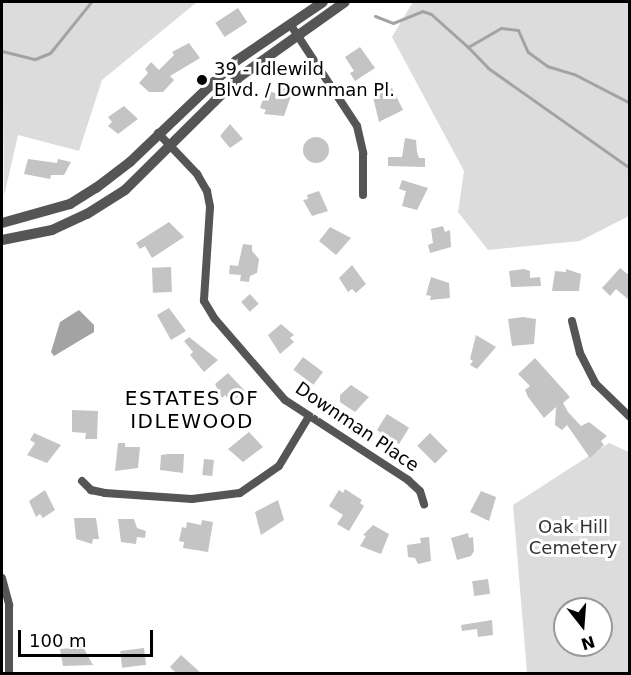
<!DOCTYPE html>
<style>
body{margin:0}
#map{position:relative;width:631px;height:675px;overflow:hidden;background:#fff;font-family:"DejaVu Sans",sans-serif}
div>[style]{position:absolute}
.green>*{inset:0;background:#dcdcdc}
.water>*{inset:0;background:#a3a3a3}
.stream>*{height:3px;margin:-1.5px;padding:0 1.5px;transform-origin:1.5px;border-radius:1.5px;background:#a3a3a3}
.building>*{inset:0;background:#c4c4c4;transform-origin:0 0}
.round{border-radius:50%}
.minor>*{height:8px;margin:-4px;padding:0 4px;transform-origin:4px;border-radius:4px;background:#555}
.tertiary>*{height:10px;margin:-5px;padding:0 5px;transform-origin:5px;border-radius:5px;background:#555}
.dots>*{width:16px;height:16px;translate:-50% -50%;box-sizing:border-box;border:3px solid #fff;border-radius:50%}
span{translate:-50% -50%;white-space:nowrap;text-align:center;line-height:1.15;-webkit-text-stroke:6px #fff;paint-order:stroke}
.poi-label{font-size:18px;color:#000}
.left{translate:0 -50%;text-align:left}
.street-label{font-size:18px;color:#000}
.park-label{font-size:18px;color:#333}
.neighbourhood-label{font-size:20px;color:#000;letter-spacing:1.5px}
.frame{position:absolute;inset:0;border:3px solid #000;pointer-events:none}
.north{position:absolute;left:553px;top:597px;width:60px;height:60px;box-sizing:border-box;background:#fff;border:2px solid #999;border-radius:50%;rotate:163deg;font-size:16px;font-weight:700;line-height:24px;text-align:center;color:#000}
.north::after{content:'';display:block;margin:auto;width:21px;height:27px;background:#000;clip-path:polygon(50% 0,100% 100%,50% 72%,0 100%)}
.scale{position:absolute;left:18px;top:630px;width:135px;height:27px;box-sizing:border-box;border:3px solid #000;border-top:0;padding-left:8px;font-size:18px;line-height:21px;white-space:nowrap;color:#000;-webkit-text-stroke:4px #fff;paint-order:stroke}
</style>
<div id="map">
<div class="green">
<i style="clip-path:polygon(2px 2px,197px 2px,102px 80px,79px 151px,18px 135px,4px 196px)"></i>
<i style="clip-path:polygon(413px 2px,629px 2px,629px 216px,580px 241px,488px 250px,458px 212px,464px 171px,392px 37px)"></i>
<i style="clip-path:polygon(evenodd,609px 443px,629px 452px,629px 673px,527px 673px,513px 505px,609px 443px,565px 609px,601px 609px,601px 645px,565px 645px,565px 609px)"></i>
</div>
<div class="water">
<i style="clip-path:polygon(79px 310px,94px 325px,94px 332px,54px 356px,51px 352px,60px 322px)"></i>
</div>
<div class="stream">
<i style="left:375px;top:16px;width:19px;rotate:21deg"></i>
<i style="left:393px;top:23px;width:31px;rotate:-22deg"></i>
<i style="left:422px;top:11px;width:9px;rotate:18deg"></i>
<i style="left:431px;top:14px;width:50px;rotate:41.7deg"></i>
<i style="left:468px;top:47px;width:38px;rotate:-30deg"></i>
<i style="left:501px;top:28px;width:17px;rotate:7deg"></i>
<i style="left:518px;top:30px;width:24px;rotate:66deg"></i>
<i style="left:528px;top:52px;width:24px;rotate:36deg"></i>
<i style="left:547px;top:66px;width:28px;rotate:17deg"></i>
<i style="left:574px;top:74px;width:63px;rotate:27.4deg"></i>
<i style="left:468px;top:47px;width:29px;rotate:46deg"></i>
<i style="left:488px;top:68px;width:174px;rotate:35.2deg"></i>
<i style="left:2px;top:51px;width:34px;rotate:14deg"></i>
<i style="left:35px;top:59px;width:16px;rotate:-22deg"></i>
<i style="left:50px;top:53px;width:65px;rotate:-51.2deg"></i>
</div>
<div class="building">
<i style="left:238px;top:8px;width:17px;height:27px;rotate:57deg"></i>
<i style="clip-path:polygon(189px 43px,200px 58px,170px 76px,174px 80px,163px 92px,149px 92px,139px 83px,148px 73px,145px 69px,151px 62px,159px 70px,174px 55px,172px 52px)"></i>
<i style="clip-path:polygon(360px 47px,375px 68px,355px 81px,350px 73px,354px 71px,345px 57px)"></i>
<i style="clip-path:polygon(284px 87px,293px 90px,284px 116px,264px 114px,266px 110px,260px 108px,266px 90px,281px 95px)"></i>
<i style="clip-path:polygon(392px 88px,403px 110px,379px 122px,373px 97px)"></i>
<i style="clip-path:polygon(124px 106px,138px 119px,118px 134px,108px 126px,112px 122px,108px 117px)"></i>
<i style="clip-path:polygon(230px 124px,243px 139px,230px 148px,220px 136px)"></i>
<i class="round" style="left:303px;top:137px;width:26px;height:26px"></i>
<i style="clip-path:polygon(405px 138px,416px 140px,417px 152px,419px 158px,425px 158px,425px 167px,388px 166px,388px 157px,402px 157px)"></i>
<i style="clip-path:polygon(28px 159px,57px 163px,58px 159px,71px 162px,64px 175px,51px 175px,50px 179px,24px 174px)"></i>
<i style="clip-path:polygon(402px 180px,428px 188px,417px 210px,402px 206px,406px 191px,399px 189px)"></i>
<i style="clip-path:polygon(319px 191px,328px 211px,312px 216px,303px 200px,308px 199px,307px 195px)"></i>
<i style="clip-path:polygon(169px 222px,184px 237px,152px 258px,145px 246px,140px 249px,136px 243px)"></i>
<i style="clip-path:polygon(443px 226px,445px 232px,450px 230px,451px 247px,430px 253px,428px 245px,433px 243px,431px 229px)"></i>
<i style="clip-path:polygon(330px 227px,351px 238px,336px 255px,319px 241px)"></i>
<i style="clip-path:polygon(243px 244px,252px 245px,252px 251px,259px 259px,257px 273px,250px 276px,249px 282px,240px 281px,241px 275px,229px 274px,230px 265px,238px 266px)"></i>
<i style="clip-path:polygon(352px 265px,366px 284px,356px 293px,352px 289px,348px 292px,339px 278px)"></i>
<i style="left:171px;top:267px;width:25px;height:19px;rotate:88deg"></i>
<i style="clip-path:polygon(620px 268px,630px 276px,630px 301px,616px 289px,610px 296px,602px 288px)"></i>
<i style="clip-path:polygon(524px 269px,530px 271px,530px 278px,540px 277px,541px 286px,511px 287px,509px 271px)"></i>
<i style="clip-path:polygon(566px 269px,581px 274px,579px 291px,552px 291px,555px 271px,566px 272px)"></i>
<i style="clip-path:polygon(431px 277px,449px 283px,450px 298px,430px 300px,431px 296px,426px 295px)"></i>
<i style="left:250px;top:294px;width:13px;height:12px;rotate:48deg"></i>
<i style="clip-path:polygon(169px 308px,186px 331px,171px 340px,157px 315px)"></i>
<i style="clip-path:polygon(523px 317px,536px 319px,534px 344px,512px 346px,508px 319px)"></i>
<i style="clip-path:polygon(281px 324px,294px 335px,290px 338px,294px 342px,280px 354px,268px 335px)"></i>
<i style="clip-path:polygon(476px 335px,496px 347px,477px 369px,470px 365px,473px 361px,470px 359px)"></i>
<i style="clip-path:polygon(189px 337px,218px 360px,204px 372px,190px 355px,193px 352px,184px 341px)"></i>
<i style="left:303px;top:357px;width:25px;height:16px;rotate:37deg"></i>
<i style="clip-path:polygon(535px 358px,570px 397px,563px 403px,568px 412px,581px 426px,589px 422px,607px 436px,601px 441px,604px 445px,590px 458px,567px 425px,562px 430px,555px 425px,556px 407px,544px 418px,528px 397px,525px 390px,530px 386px,518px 374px)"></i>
<i style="clip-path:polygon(228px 373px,245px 391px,231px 402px,225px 395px,222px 398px,215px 384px)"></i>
<i style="clip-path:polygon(351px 385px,369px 397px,355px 412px,340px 402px,340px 395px)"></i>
<i style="clip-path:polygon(72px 410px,98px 411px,97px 439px,85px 439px,86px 433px,72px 432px)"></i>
<i style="left:387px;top:414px;width:26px;height:19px;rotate:32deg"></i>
<i style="clip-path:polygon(249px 432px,263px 447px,243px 462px,228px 449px)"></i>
<i style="clip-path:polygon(34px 433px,61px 445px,47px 463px,27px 455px,35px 443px,30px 440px)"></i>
<i style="left:430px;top:433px;width:25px;height:18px;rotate:45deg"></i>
<i style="clip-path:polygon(118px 443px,125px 443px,125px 447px,140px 447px,138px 468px,115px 471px)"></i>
<i style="clip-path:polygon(168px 454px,184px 454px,183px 473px,160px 470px,161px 455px)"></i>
<i style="left:204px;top:459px;width:10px;height:16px;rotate:6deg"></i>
<i style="clip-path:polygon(345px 489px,362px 500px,360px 503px,364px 506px,349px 531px,337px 524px,343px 515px,329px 506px,339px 490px,343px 493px)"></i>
<i style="clip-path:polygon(45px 490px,55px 510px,43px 518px,40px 514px,36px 517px,29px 501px)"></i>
<i style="clip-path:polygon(481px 491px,496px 497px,489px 521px,470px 512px)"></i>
<i style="clip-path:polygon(278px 500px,284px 520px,261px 535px,255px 512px)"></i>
<i style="clip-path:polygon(74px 518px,96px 518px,99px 539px,93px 539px,92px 544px,76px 539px)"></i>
<i style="clip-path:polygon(118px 519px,134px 519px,137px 528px,146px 531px,145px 538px,137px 537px,136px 544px,121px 542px)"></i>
<i style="clip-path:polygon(202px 520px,213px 522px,208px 552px,183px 548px,184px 542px,179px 541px,182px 527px,186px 528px,187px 522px,201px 525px)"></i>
<i style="clip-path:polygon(373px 525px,389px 534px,381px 554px,360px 546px,366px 536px,363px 535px)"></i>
<i style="clip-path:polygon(468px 533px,469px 538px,473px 537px,474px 551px,471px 556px,457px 560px,451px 538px)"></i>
<i style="clip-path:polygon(429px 537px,431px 561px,418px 564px,415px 558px,408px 557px,407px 545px,421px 543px,420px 538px)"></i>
<i style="left:488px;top:579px;width:15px;height:16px;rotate:82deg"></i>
<i style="clip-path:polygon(492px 620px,493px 635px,478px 637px,477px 629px,462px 631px,461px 625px)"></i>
<i style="clip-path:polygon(83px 647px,93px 665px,63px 666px,60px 649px)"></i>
<i style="left:144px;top:648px;width:17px;height:24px;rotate:83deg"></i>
<i style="clip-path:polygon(181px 655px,202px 674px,177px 674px,170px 667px)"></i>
</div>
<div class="minor">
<i style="left:290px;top:24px;width:122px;rotate:56.7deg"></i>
<i style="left:357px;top:126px;width:28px;rotate:77deg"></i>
<i style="left:363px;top:153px;width:42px;rotate:90deg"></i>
<i style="left:158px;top:133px;width:57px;rotate:46.4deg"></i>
<i style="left:197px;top:174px;width:20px;rotate:60deg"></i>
<i style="left:207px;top:191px;width:16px;rotate:79deg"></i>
<i style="left:210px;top:207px;width:94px;rotate:93.7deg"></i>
<i style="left:204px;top:301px;width:21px;rotate:59deg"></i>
<i style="left:215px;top:319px;width:107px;rotate:49.2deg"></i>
<i style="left:285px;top:400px;width:147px;rotate:33deg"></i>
<i style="left:408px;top:480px;width:16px;rotate:43deg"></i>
<i style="left:420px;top:491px;width:14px;rotate:73deg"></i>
<i style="left:572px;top:321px;width:33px;rotate:76deg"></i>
<i style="left:580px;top:353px;width:34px;rotate:63deg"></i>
<i style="left:595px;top:383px;width:49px;rotate:44.2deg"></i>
<i style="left:82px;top:481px;width:13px;rotate:45deg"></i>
<i style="left:91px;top:490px;width:14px;rotate:12deg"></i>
<i style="left:105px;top:493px;width:87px;rotate:3.9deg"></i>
<i style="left:192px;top:499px;width:48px;rotate:-7.1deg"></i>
<i style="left:240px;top:493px;width:47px;rotate:-34.7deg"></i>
<i style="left:279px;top:466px;width:56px;rotate:-58.9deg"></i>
<i style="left:2px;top:578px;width:28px;rotate:75deg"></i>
<i style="left:9px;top:605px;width:69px;rotate:90deg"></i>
</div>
<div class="tertiary">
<i style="left:2px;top:223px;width:71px;rotate:-15.6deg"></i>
<i style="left:70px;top:204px;width:31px;rotate:-32deg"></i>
<i style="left:96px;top:188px;width:43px;rotate:-37.4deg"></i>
<i style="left:130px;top:162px;width:146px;rotate:-43.6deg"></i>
<i style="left:236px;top:61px;width:105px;rotate:-34.1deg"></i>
<i style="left:2px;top:240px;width:51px;rotate:-11.3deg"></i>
<i style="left:52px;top:230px;width:38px;rotate:-25deg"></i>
<i style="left:87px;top:214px;width:45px;rotate:-32.3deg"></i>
<i style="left:125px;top:190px;width:159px;rotate:-44.7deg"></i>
<i style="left:238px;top:78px;width:131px;rotate:-35.4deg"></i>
</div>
<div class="dots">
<i style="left:202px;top:80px;background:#000"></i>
</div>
<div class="poi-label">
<span class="left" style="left:214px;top:80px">39 - Idlewild<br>Blvd. / Downman Pl.</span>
</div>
<div class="street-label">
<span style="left:357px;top:427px;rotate:34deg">Downman Place</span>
</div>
<div class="park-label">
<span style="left:573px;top:538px">Oak Hill<br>Cemetery</span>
</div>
<div class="neighbourhood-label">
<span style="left:192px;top:410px">ESTATES OF<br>IDLEWOOD</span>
</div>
<div class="frame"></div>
<div class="north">N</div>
<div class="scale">100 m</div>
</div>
